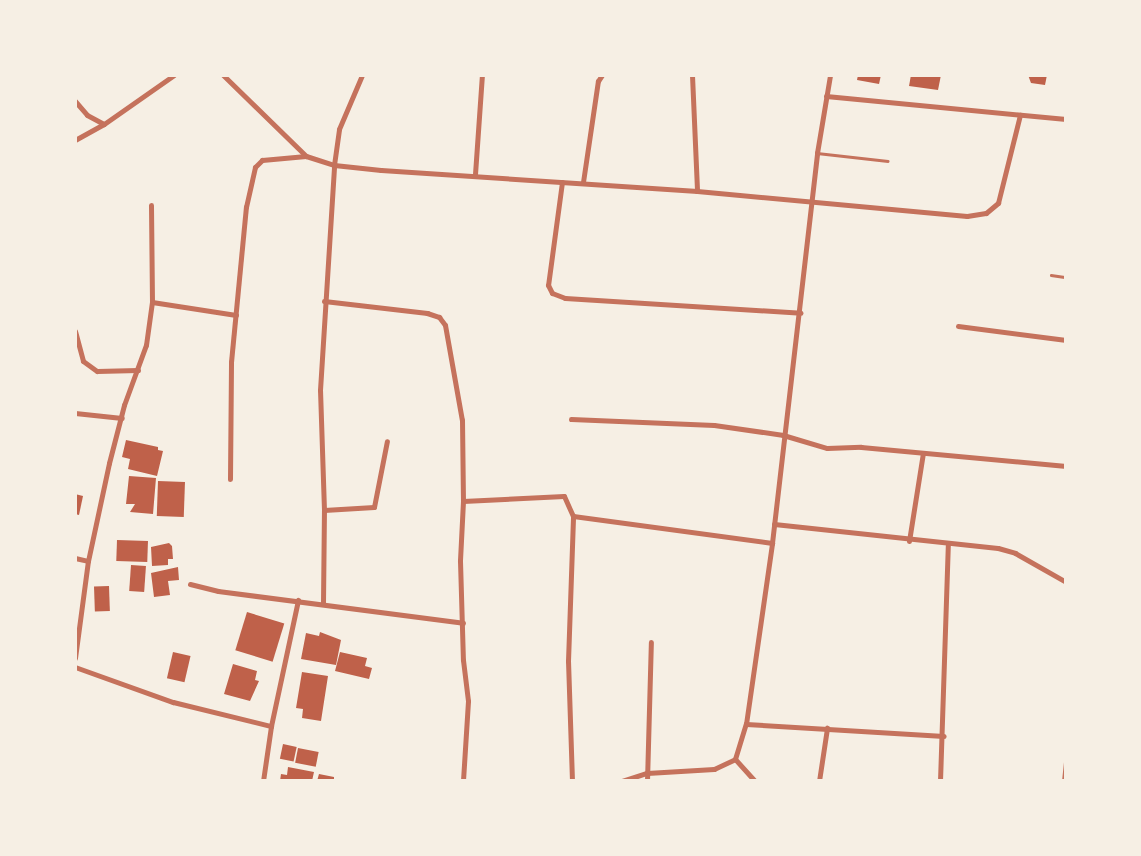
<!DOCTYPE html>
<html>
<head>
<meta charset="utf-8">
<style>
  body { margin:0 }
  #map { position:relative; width:1141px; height:856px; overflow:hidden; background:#f6efe4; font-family:"Times New Roman",serif }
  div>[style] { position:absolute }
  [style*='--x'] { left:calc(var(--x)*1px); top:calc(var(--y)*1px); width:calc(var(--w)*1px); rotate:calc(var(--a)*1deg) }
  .building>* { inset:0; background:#bf614a; transform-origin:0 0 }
  .service>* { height:2.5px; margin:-1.25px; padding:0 1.25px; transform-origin:1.25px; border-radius:1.25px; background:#c5725c }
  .minor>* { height:5px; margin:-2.5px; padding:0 2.5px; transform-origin:2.5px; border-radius:2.5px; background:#c5725c }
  span { translate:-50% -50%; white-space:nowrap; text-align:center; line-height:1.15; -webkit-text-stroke:5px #f6efe4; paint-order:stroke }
  .frame { position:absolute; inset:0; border:77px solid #f6efe4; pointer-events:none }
</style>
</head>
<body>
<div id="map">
  <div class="building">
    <i style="clip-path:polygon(858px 75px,881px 75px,879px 84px,857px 80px)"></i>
    <i style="clip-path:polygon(911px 75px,941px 75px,938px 90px,909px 86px)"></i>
    <i style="clip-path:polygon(1028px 75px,1047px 75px,1045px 85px,1031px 83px)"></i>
    <i style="clip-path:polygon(126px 440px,158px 447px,158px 450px,163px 451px,157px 476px,128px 469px,130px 459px,122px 457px)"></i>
    <i style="clip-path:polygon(129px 476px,156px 478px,153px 514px,130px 512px,135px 504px,126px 504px)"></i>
    <i style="left:158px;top:481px;width:27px;height:35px;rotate:2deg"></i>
    <i style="clip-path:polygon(75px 494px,83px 496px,79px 515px,75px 514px)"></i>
    <i style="left:117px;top:540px;width:31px;height:21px;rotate:2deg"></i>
    <i style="clip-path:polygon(169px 543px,172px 546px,173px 559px,168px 559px,168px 565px,152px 566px,151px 547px)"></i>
    <i style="left:131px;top:565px;width:15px;height:26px;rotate:4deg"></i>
    <i style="clip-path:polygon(178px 567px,179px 580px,168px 581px,170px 595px,154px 597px,151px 573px)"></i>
    <i style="left:109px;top:586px;width:25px;height:15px;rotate:88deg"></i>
    <i style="left:247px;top:612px;width:39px;height:40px;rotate:17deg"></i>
    <i style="clip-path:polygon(320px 632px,341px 640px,336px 665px,301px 659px,306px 633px,319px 636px)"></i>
    <i style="left:173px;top:652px;width:18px;height:27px;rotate:13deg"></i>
    <i style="clip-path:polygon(340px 652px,367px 658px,365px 666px,372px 668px,369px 679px,335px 671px)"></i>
    <i style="clip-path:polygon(233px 664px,257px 671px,255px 680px,259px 681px,250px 701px,224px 694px)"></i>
    <i style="clip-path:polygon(302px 672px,328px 676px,321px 721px,302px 718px,303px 709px,296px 708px)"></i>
    <i style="left:283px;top:744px;width:14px;height:15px;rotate:12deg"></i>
    <i style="left:298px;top:748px;width:21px;height:15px;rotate:11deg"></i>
    <i style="clip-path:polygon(288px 767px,314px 772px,312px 781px,280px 781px,281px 774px,287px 775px)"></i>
    <i style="clip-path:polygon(319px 774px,334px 777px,334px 781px,317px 781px)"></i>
  </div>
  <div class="service">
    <i style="--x:817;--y:153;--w:71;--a:6.4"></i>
    <i style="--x:1051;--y:275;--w:15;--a:8"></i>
  </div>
  <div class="minor">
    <i style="--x:223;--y:75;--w:116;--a:44.3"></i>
    <i style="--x:692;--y:75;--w:116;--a:87.5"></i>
    <i style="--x:826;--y:96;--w:241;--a:5.5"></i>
    <i style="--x:75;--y:101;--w:18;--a:49"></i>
    <i style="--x:87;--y:115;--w:19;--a:28"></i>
    <i style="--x:75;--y:140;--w:33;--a:-29"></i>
    <i style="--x:104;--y:124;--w:85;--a:-35"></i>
    <i style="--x:475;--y:174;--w:99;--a:-86"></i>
    <i style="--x:562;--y:182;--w:104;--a:97.7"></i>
    <i style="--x:548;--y:285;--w:9;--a:63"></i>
    <i style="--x:552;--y:293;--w:14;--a:21"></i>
    <i style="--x:565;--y:298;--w:236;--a:3.6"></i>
    <i style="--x:583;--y:182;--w:102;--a:-81.6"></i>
    <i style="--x:598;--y:81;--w:7;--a:-56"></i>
    <i style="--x:324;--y:301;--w:104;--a:6.6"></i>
    <i style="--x:427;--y:313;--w:13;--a:18"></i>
    <i style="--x:439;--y:317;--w:10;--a:53"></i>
    <i style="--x:445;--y:325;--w:97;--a:79.9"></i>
    <i style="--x:462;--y:420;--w:81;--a:89.3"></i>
    <i style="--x:463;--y:501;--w:60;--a:92.9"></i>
    <i style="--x:460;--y:561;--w:99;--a:88.3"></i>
    <i style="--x:463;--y:660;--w:41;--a:83"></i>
    <i style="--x:468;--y:701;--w:80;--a:93.6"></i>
    <i style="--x:152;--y:302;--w:85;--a:8.8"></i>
    <i style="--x:958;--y:326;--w:109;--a:7.4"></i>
    <i style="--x:75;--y:331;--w:31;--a:75"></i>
    <i style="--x:83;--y:361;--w:17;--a:36"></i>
    <i style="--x:97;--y:371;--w:41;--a:-1.4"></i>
    <i style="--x:75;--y:413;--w:47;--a:6.1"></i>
    <i style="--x:571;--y:419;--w:143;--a:2.4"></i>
    <i style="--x:714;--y:425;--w:70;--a:8.2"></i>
    <i style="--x:783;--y:435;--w:46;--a:16.5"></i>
    <i style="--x:827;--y:448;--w:34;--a:-2"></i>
    <i style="--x:861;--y:447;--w:206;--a:5.3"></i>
    <i style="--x:230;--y:479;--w:117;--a:-89.5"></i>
    <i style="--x:231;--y:362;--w:156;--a:-84.5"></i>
    <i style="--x:246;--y:207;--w:41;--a:-77.3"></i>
    <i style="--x:255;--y:167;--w:10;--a:-45"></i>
    <i style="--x:262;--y:160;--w:44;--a:-5.2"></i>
    <i style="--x:306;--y:156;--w:29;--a:18"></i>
    <i style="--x:334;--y:165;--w:47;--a:6.1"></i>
    <i style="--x:381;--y:170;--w:317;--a:3.8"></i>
    <i style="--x:697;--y:191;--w:271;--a:5.3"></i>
    <i style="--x:967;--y:216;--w:19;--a:-9"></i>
    <i style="--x:986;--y:213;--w:16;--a:-40"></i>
    <i style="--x:998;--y:203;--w:91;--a:-76"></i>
    <i style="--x:463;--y:501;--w:101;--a:-2.8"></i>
    <i style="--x:564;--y:496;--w:22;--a:66"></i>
    <i style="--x:573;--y:516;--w:201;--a:7.7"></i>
    <i style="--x:324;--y:510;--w:50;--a:-3.4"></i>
    <i style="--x:374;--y:507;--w:67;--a:-78.9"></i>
    <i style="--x:774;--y:524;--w:225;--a:6.1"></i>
    <i style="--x:998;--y:548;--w:18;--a:16"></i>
    <i style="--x:1015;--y:553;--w:59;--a:29.6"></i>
    <i style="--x:909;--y:541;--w:89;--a:-81"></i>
    <i style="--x:75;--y:558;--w:13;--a:13"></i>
    <i style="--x:190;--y:584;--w:29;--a:14"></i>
    <i style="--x:218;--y:591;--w:247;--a:7.4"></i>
    <i style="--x:323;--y:603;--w:93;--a:-89.4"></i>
    <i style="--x:324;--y:510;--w:120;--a:-91.9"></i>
    <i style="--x:320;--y:390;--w:225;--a:-86.4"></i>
    <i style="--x:334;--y:165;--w:36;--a:-82"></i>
    <i style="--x:339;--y:129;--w:59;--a:-66.9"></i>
    <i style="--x:75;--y:658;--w:98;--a:-82.4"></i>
    <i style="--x:88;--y:561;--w:100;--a:-77.9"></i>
    <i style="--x:109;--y:463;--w:60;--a:-75.5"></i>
    <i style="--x:124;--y:405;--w:64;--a:-69.9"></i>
    <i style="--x:146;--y:345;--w:43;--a:-82.1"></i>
    <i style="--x:152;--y:302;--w:97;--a:-90.6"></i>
    <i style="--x:75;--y:667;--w:104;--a:19.7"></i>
    <i style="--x:173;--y:702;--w:101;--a:13.8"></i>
    <i style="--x:746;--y:724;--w:198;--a:3.5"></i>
    <i style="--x:735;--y:759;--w:30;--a:48"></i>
    <i style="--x:263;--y:781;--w:56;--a:-81.7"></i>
    <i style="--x:271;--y:726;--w:129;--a:-77.9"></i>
    <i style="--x:572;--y:781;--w:120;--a:-91.9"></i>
    <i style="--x:568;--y:661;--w:145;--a:-88"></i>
    <i style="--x:622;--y:781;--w:26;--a:-18"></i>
    <i style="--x:647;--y:773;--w:67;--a:-3.4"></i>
    <i style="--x:714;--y:769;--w:23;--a:-25"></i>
    <i style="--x:735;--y:759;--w:37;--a:-73"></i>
    <i style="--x:746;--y:724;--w:183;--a:-81.8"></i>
    <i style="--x:772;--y:543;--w:393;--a:-83.4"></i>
    <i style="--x:817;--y:153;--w:79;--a:-80.5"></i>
    <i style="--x:647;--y:781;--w:139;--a:-88.4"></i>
    <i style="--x:819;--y:781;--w:54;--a:-81.4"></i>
    <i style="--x:940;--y:781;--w:236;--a:-88.1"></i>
    <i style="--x:1064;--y:781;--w:19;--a:-84"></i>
  </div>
  <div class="frame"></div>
</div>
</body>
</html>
